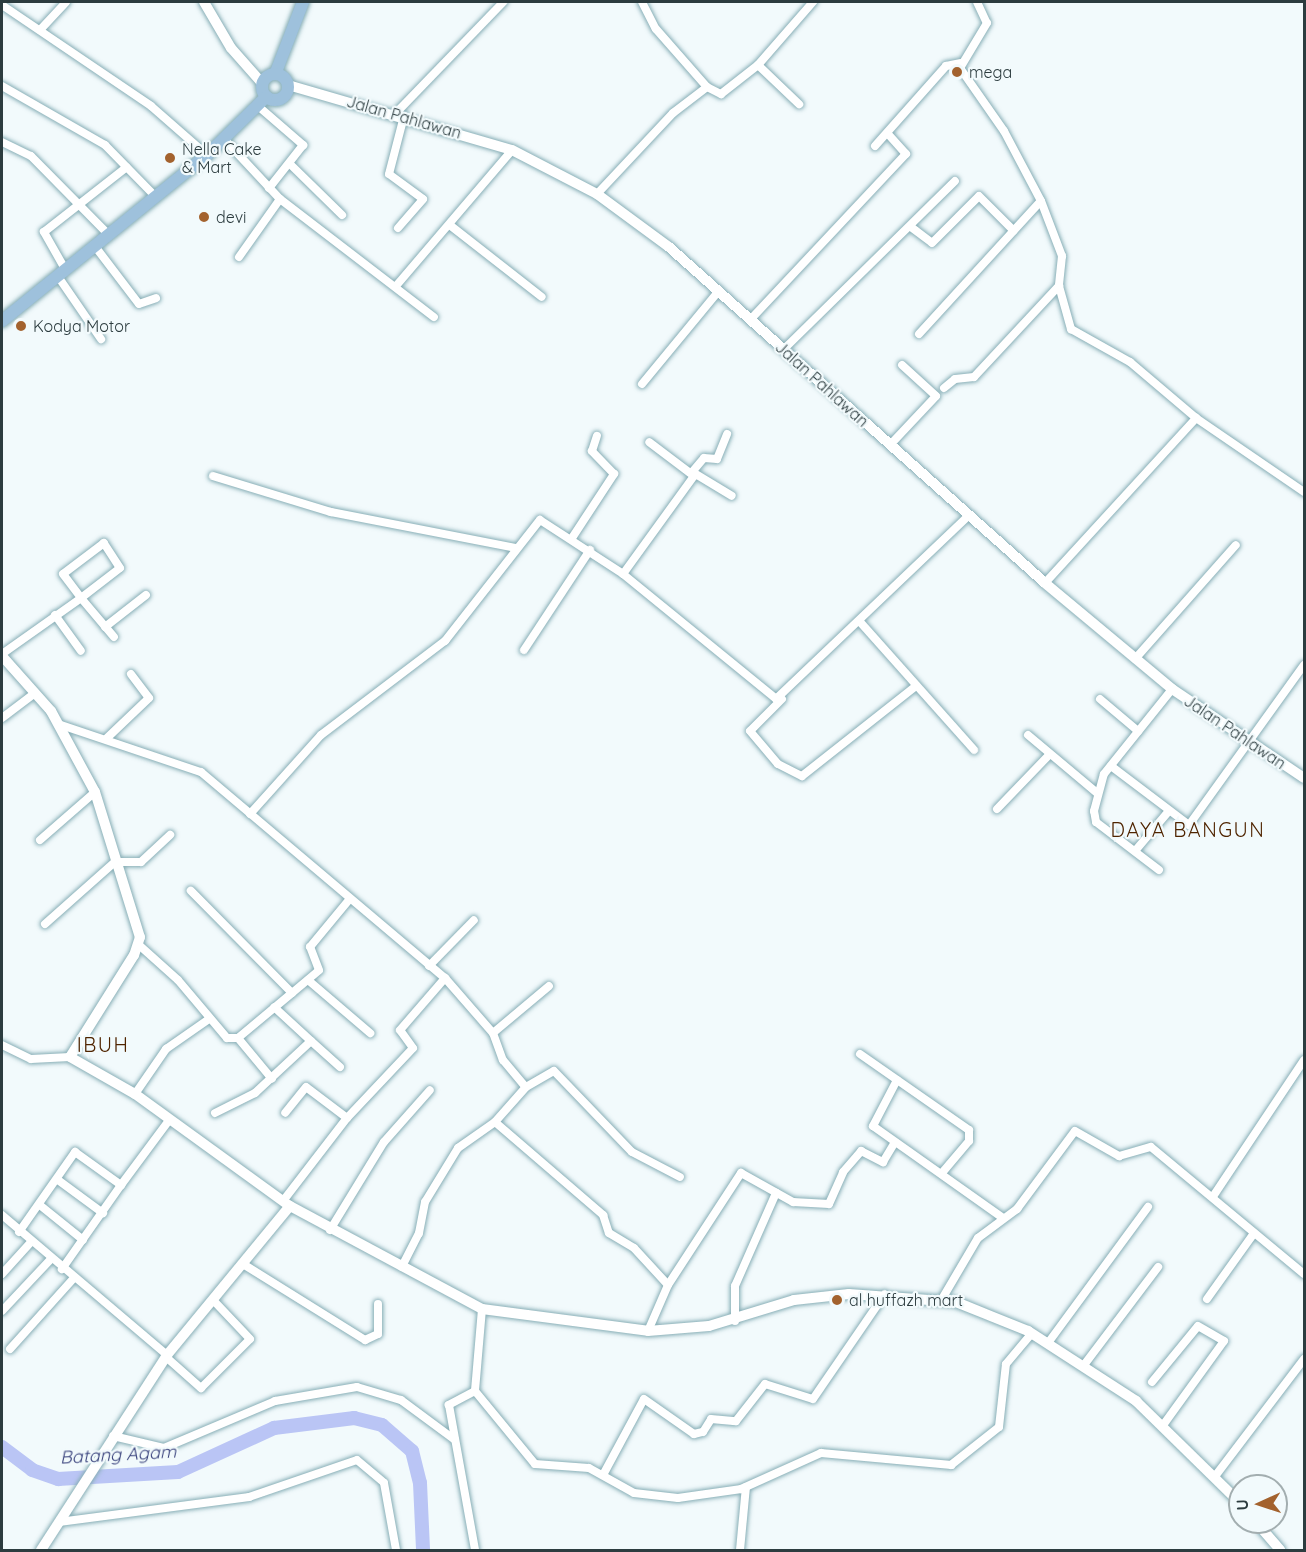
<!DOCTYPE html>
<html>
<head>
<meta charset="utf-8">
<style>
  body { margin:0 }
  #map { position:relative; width:1306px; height:1552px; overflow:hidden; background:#f2fafc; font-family:Quicksand,sans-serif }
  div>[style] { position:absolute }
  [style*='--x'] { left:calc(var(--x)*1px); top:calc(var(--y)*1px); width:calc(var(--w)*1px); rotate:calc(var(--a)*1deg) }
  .river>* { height:14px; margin:-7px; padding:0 7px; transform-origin:7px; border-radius:7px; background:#bac5f5 }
  .roads { filter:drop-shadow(0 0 2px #87aeb6) drop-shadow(0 0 2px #87aeb6) }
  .street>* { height:8px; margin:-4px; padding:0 4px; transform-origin:4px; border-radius:4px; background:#fff }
  .secondary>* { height:10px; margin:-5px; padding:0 5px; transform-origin:5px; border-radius:5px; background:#fff }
  .primary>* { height:12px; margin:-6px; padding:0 6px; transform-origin:6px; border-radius:6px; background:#9ec1dc }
  .primary>.ring { margin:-6px; padding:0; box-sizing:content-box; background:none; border:12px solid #9ec1dc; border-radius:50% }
  .dots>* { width:16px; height:16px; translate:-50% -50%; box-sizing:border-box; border:3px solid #f2fafc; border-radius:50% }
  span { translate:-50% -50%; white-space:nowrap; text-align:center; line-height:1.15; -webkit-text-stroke:4.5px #f2fafc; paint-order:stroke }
  .poi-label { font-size:16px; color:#2c3c3f }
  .left { translate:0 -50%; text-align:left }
  .street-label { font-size:16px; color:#2c3c3f }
  .water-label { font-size:18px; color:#37407b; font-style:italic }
  .quarter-label { font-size:20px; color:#4f2400; letter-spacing:1.5px }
  .frame { position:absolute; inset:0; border:3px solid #2c3c3f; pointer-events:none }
  .north { position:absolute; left:1228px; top:1474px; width:60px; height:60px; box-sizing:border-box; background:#f2fafc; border:2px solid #a3aeb0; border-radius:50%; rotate:267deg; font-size:16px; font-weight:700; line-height:24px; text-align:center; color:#2c3c3f }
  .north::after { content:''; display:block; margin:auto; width:21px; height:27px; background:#a3622e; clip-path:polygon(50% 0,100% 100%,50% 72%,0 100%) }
</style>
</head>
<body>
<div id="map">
  <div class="river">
    <i style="--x:2;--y:1447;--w:38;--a:37"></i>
    <i style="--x:32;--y:1470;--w:28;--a:19"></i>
    <i style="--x:58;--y:1479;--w:120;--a:-3.3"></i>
    <i style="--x:178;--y:1472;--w:106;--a:-24.6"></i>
    <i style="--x:274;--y:1428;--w:81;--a:-7.1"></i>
    <i style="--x:354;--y:1418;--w:29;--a:14"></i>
    <i style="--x:382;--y:1425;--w:40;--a:41"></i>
    <i style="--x:412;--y:1451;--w:33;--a:76"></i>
    <i style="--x:420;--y:1483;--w:67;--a:87.4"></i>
  </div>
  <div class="roads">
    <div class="street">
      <i style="--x:642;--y:2;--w:30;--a:63"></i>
      <i style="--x:656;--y:29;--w:77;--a:48.7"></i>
      <i style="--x:707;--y:87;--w:16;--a:27"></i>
      <i style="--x:721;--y:94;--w:47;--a:-38.1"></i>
      <i style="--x:758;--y:65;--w:84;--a:-48.9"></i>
      <i style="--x:977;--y:2;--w:23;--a:65"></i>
      <i style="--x:987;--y:23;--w:52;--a:121"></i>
      <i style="--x:960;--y:68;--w:77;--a:55.1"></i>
      <i style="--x:1004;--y:131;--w:79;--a:62.1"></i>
      <i style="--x:1041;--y:201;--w:59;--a:69.1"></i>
      <i style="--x:1062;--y:256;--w:30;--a:96"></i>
      <i style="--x:1059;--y:286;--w:45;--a:74.4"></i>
      <i style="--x:1071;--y:329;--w:68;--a:29.2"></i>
      <i style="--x:1130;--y:362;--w:87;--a:40.3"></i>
      <i style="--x:1196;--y:418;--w:131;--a:34.4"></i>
      <i style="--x:2;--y:5;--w:180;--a:34.1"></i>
      <i style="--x:151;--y:106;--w:74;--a:41.2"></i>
      <i style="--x:40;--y:30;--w:38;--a:-47"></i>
      <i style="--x:758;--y:65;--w:57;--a:43.6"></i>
      <i style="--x:2;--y:86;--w:119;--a:29.8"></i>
      <i style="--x:105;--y:145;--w:71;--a:45.6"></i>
      <i style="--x:258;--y:106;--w:60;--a:40.9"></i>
      <i style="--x:303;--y:145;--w:55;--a:128.3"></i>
      <i style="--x:395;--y:114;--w:156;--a:-46"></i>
      <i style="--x:224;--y:139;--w:82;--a:47"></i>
      <i style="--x:280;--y:199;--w:194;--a:37.5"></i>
      <i style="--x:2;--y:142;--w:32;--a:26"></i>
      <i style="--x:31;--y:156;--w:108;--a:45.4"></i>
      <i style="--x:875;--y:146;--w:107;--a:-48.4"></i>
      <i style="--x:946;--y:66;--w:14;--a:-12"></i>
      <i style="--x:290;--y:164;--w:73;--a:44.4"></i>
      <i style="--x:597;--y:194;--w:111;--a:-46.8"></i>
      <i style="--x:673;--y:113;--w:43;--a:-37.4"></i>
      <i style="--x:451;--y:226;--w:115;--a:38"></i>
      <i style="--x:911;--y:227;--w:26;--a:37"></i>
      <i style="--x:932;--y:243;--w:66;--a:-45"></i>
      <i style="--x:979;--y:196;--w:49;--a:45"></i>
      <i style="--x:398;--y:228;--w:38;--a:-49"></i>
      <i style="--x:423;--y:199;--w:42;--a:-143.7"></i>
      <i style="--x:389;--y:174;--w:60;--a:-75.5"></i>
      <i style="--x:94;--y:245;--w:74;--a:52.7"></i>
      <i style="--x:139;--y:304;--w:18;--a:-19"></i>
      <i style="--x:239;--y:257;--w:71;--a:-54.7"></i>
      <i style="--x:65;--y:269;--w:43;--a:-119.6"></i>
      <i style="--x:44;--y:232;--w:105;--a:-38.1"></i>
      <i style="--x:57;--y:275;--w:78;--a:55.5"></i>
      <i style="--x:396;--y:286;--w:179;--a:-49.5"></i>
      <i style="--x:750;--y:320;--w:228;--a:-46.8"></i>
      <i style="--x:906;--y:154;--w:28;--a:-132"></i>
      <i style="--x:919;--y:334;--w:180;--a:-47.5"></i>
      <i style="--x:783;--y:350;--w:241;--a:-44.5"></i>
      <i style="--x:642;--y:384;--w:118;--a:-50.5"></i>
      <i style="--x:944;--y:388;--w:14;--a:-39"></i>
      <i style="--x:955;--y:379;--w:19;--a:-6"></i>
      <i style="--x:974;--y:377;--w:125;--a:-47"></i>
      <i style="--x:890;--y:445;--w:67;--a:-46.8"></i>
      <i style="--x:936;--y:396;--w:46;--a:-137.6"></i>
      <i style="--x:693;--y:471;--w:17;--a:-50"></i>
      <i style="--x:704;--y:458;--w:13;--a:4"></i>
      <i style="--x:717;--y:459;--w:27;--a:-68"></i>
      <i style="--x:694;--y:473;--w:44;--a:31.2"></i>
      <i style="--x:213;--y:476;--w:123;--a:17"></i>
      <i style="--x:331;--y:512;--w:189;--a:11"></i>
      <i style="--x:572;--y:538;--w:77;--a:-56.7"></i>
      <i style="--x:614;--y:474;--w:32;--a:-134"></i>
      <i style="--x:592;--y:451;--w:16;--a:-72"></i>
      <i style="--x:623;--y:574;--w:121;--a:-54.1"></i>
      <i style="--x:694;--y:476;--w:56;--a:-142.9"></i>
      <i style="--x:1045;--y:583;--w:224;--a:-47.5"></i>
      <i style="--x:55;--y:615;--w:44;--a:54.2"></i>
      <i style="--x:861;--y:623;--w:170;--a:48.3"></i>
      <i style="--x:105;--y:627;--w:52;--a:-38"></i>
      <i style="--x:524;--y:650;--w:120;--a:-56.6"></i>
      <i style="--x:2;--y:654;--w:97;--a:-35.3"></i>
      <i style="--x:81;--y:598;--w:49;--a:-37.6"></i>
      <i style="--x:120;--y:568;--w:30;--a:-123"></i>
      <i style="--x:104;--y:543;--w:51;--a:142.9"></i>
      <i style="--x:63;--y:574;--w:30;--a:53"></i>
      <i style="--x:81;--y:598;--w:51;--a:49.8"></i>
      <i style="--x:1135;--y:659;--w:152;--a:-48.5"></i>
      <i style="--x:782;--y:699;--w:45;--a:135"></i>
      <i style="--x:750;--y:731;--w:43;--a:49.7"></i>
      <i style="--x:778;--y:764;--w:27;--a:27"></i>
      <i style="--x:802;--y:776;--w:145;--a:-38.3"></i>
      <i style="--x:1100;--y:699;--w:50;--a:40.1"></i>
      <i style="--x:2;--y:718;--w:41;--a:-37.1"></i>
      <i style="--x:61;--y:725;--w:148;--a:18.6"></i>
      <i style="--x:201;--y:772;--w:319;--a:40.2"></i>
      <i style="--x:445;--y:978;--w:73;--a:48.9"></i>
      <i style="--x:493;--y:1033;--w:29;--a:70"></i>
      <i style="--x:503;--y:1060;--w:35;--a:50"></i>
      <i style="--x:526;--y:1087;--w:47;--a:131.5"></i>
      <i style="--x:495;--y:1122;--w:45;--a:144.9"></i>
      <i style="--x:458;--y:1148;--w:63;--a:121.4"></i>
      <i style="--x:425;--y:1202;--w:32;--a:101"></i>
      <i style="--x:419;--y:1233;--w:38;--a:117"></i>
      <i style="--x:1028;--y:735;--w:90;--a:40"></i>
      <i style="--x:107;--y:738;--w:58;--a:-43.6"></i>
      <i style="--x:149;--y:698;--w:30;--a:-127"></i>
      <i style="--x:1111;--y:766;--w:98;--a:37.1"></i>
      <i style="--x:1189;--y:825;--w:197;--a:-54.3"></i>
      <i style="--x:997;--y:809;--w:76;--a:-46.1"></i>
      <i style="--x:250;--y:814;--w:106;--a:-48.1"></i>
      <i style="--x:321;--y:735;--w:156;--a:-37.2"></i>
      <i style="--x:445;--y:641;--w:154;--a:-51.9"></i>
      <i style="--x:540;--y:520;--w:99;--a:33"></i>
      <i style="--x:623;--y:574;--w:198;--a:39.2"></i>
      <i style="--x:776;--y:699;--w:267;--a:-43.6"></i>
      <i style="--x:40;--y:840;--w:73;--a:-41.1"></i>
      <i style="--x:1135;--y:851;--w:51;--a:-49.8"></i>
      <i style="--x:118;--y:862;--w:23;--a:0"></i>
      <i style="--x:141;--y:862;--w:40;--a:-43"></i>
      <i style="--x:1159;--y:870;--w:79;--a:-142.7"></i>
      <i style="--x:1096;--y:822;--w:11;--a:-100"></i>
      <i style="--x:1094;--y:811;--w:38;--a:-75"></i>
      <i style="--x:1104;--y:774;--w:109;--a:-51.3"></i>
      <i style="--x:45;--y:924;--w:96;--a:-41.6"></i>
      <i style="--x:139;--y:945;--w:52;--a:41.9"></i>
      <i style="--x:178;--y:980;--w:76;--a:49.8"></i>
      <i style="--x:227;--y:1038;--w:11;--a:0"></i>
      <i style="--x:238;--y:1038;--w:70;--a:-39.8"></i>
      <i style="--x:292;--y:993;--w:144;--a:-134.7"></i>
      <i style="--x:429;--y:966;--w:64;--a:-45.6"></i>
      <i style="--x:308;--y:980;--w:82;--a:40.5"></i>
      <i style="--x:292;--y:993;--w:35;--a:-40"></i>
      <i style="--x:319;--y:970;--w:25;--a:-111"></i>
      <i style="--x:310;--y:947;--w:60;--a:-50.4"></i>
      <i style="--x:493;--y:1033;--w:73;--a:-40"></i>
      <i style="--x:238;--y:1038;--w:53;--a:50.3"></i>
      <i style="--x:311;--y:1041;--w:39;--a:42"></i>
      <i style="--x:2;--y:1045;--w:32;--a:26"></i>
      <i style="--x:31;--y:1059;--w:39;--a:-3"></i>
      <i style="--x:860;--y:1054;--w:133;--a:34.9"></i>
      <i style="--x:969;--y:1130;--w:11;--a:90"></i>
      <i style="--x:969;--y:1141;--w:43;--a:130.3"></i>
      <i style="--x:897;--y:1080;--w:52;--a:117.6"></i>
      <i style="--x:873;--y:1126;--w:159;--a:35.3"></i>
      <i style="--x:526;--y:1087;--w:32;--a:-30"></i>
      <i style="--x:554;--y:1071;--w:112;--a:46.1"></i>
      <i style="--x:632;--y:1152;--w:54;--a:27.5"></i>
      <i style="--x:135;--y:1094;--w:55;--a:-55.4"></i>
      <i style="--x:166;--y:1049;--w:52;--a:-34.9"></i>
      <i style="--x:215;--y:1113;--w:45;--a:-26.6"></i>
      <i style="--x:255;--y:1093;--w:76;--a:-42.9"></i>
      <i style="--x:311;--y:1041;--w:50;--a:-137.4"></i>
      <i style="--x:347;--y:1118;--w:96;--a:-46.7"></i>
      <i style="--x:413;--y:1048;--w:22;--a:-126"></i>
      <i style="--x:400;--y:1030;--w:69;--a:-49.1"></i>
      <i style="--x:495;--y:1122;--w:143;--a:40.7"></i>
      <i style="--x:603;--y:1215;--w:19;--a:72"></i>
      <i style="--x:609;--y:1233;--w:29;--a:31"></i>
      <i style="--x:634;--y:1248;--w:50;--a:47.4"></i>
      <i style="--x:58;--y:1180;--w:56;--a:36.3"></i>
      <i style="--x:121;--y:1185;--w:82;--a:-53.4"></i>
      <i style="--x:1214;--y:1195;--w:162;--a:-56.3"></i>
      <i style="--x:283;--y:1201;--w:105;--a:-52.4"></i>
      <i style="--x:347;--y:1118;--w:51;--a:-142.9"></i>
      <i style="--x:306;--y:1087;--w:33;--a:129"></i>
      <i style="--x:41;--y:1206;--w:54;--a:39"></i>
      <i style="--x:2;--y:1215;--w:216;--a:40.3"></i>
      <i style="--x:330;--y:1230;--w:103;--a:-58.5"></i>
      <i style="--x:384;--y:1142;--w:69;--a:-48.5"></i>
      <i style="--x:19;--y:1232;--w:98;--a:-55"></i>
      <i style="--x:75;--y:1152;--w:57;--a:35.7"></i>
      <i style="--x:121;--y:1185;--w:103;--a:125.1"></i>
      <i style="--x:243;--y:1264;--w:144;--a:31.9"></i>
      <i style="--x:365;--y:1340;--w:14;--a:-25"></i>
      <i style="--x:378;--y:1334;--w:30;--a:-90"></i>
      <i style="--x:2;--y:1274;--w:43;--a:-47.8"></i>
      <i style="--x:942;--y:1299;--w:71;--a:-59.5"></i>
      <i style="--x:978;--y:1238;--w:49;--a:-36.6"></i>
      <i style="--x:1017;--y:1209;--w:97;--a:-53.4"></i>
      <i style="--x:1075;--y:1131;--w:51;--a:29.6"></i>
      <i style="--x:1119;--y:1156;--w:33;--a:-16"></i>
      <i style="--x:1151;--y:1147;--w:199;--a:39.7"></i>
      <i style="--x:1207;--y:1299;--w:81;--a:-54.5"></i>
      <i style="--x:482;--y:1309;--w:82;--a:94.9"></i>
      <i style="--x:475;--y:1391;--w:94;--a:50.6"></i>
      <i style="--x:535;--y:1464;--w:54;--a:4.2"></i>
      <i style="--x:589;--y:1468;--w:51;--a:29.1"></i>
      <i style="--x:634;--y:1493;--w:44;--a:6.5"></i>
      <i style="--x:678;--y:1498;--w:64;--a:-8.1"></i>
      <i style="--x:741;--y:1489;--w:88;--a:-24.2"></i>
      <i style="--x:821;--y:1453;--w:131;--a:5.3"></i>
      <i style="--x:951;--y:1465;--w:61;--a:-38.4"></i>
      <i style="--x:999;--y:1427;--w:63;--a:-83.7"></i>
      <i style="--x:1006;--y:1364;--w:40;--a:-50"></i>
      <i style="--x:2;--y:1311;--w:71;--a:-46.7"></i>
      <i style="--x:735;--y:1321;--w:35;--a:-90"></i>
      <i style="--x:735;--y:1286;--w:102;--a:-66.2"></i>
      <i style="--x:648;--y:1331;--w:50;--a:-66.5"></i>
      <i style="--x:668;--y:1285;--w:134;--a:-56.9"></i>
      <i style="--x:741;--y:1173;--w:60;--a:29.1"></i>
      <i style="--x:793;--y:1202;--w:36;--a:3"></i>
      <i style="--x:829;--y:1204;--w:35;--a:-66"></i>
      <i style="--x:843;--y:1172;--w:28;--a:-49"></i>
      <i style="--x:861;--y:1151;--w:25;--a:27"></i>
      <i style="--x:883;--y:1162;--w:23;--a:-59"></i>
      <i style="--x:1048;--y:1343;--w:169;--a:-53.7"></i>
      <i style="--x:10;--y:1349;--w:96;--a:-48"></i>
      <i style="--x:166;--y:1357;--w:47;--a:41.5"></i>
      <i style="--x:201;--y:1388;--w:69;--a:-45"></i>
      <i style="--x:250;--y:1339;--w:52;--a:-133.5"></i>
      <i style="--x:1084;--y:1365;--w:123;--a:-52.9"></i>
      <i style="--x:1152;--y:1382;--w:72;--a:-50.6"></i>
      <i style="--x:1198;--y:1326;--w:30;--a:30"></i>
      <i style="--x:1224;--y:1341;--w:102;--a:125.9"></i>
      <i style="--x:475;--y:1391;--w:30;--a:152"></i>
      <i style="--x:449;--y:1405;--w:147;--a:79.8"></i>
      <i style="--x:113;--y:1436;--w:52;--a:13.2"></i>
      <i style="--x:164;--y:1448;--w:121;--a:-22.9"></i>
      <i style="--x:275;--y:1401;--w:83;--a:-9.7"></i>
      <i style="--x:357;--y:1387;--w:46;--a:16.5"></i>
      <i style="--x:401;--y:1400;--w:67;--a:36.5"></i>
      <i style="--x:603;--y:1475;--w:86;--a:-61.7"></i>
      <i style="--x:644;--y:1399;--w:61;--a:35"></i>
      <i style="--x:694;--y:1434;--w:9;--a:-13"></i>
      <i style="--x:703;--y:1432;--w:15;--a:-58"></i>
      <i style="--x:711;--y:1419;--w:25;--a:5"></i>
      <i style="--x:736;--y:1421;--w:47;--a:-51.9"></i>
      <i style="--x:765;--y:1384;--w:50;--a:17.4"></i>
      <i style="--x:813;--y:1399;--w:127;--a:-55.6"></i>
      <i style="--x:1216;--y:1475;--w:146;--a:-52.8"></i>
      <i style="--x:59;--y:1522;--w:192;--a:-7.5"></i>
      <i style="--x:249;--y:1497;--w:114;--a:-18.9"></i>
      <i style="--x:357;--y:1460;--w:35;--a:40"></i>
      <i style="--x:384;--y:1483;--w:68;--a:79.8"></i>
      <i style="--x:740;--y:1550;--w:63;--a:-84.6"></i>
    </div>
    <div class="secondary">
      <i style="--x:204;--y:2;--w:53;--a:59.6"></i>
      <i style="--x:231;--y:48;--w:47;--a:48.5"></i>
      <i style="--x:288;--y:85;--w:233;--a:16.2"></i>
      <i style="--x:512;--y:150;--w:96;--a:27.4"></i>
      <i style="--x:597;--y:194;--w:89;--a:36.4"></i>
      <i style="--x:669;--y:247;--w:504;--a:41.78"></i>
      <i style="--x:1045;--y:583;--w:165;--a:39.8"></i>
      <i style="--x:1172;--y:689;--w:159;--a:34"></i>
      <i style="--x:2;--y:656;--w:74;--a:48.3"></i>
      <i style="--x:51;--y:711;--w:92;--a:61.5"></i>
      <i style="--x:95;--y:792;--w:152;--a:72.8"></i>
      <i style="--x:140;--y:937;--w:19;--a:108"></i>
      <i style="--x:134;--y:955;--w:120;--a:122.1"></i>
      <i style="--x:70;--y:1057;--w:75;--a:29.6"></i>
      <i style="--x:135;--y:1094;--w:191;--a:35.9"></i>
      <i style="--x:290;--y:1206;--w:218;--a:28.2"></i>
      <i style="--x:482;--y:1309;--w:167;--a:7.5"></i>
      <i style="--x:648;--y:1331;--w:61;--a:-4.7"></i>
      <i style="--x:709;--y:1326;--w:89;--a:-17"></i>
      <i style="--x:794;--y:1300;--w:55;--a:-6.2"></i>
      <i style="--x:849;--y:1294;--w:107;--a:4.3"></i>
      <i style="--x:956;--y:1302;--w:78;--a:21.9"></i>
      <i style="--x:1028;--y:1331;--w:129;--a:32.9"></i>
      <i style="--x:1136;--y:1401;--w:146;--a:44.4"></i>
      <i style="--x:1256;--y:1522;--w:37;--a:49"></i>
      <i style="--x:41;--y:1550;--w:232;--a:-57.1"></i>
      <i style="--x:167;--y:1355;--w:193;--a:-50.5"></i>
    </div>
    <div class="primary">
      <i style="--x:276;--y:72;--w:75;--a:-68.9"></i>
      <i class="ring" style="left:262px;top:74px;width:14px;height:14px"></i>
      <i style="--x:2;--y:321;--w:264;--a:-39"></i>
      <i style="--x:207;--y:155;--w:83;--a:-44.5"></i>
    </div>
  </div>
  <div class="dots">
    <i style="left:957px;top:72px;background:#a3622e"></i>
    <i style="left:170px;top:158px;background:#a3622e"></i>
    <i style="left:204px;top:217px;background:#a3622e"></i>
    <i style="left:21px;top:326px;background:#a3622e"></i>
    <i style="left:837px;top:1300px;background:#a3622e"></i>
  </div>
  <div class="poi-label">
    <span class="left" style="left:969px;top:72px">mega</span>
    <span class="left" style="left:182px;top:158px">Nella Cake<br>&amp; Mart</span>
    <span class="left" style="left:216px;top:217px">devi</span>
    <span class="left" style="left:33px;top:326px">Kodya Motor</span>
    <span class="left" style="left:849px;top:1300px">al huffazh mart</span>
  </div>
  <div class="street-label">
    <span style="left:404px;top:117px;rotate:16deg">Jalan Pahlawan</span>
    <span style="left:822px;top:384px;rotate:42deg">Jalan Pahlawan</span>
    <span style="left:1235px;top:732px;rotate:34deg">Jalan Pahlawan</span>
  </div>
  <div class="water-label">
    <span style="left:118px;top:1455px;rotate:-3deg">Batang Agam</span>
  </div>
  <div class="quarter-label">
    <span style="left:1188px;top:829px">DAYA BANGUN</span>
    <span style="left:103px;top:1044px">IBUH</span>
  </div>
  <div class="frame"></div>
  <div class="north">U</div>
</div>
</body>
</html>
